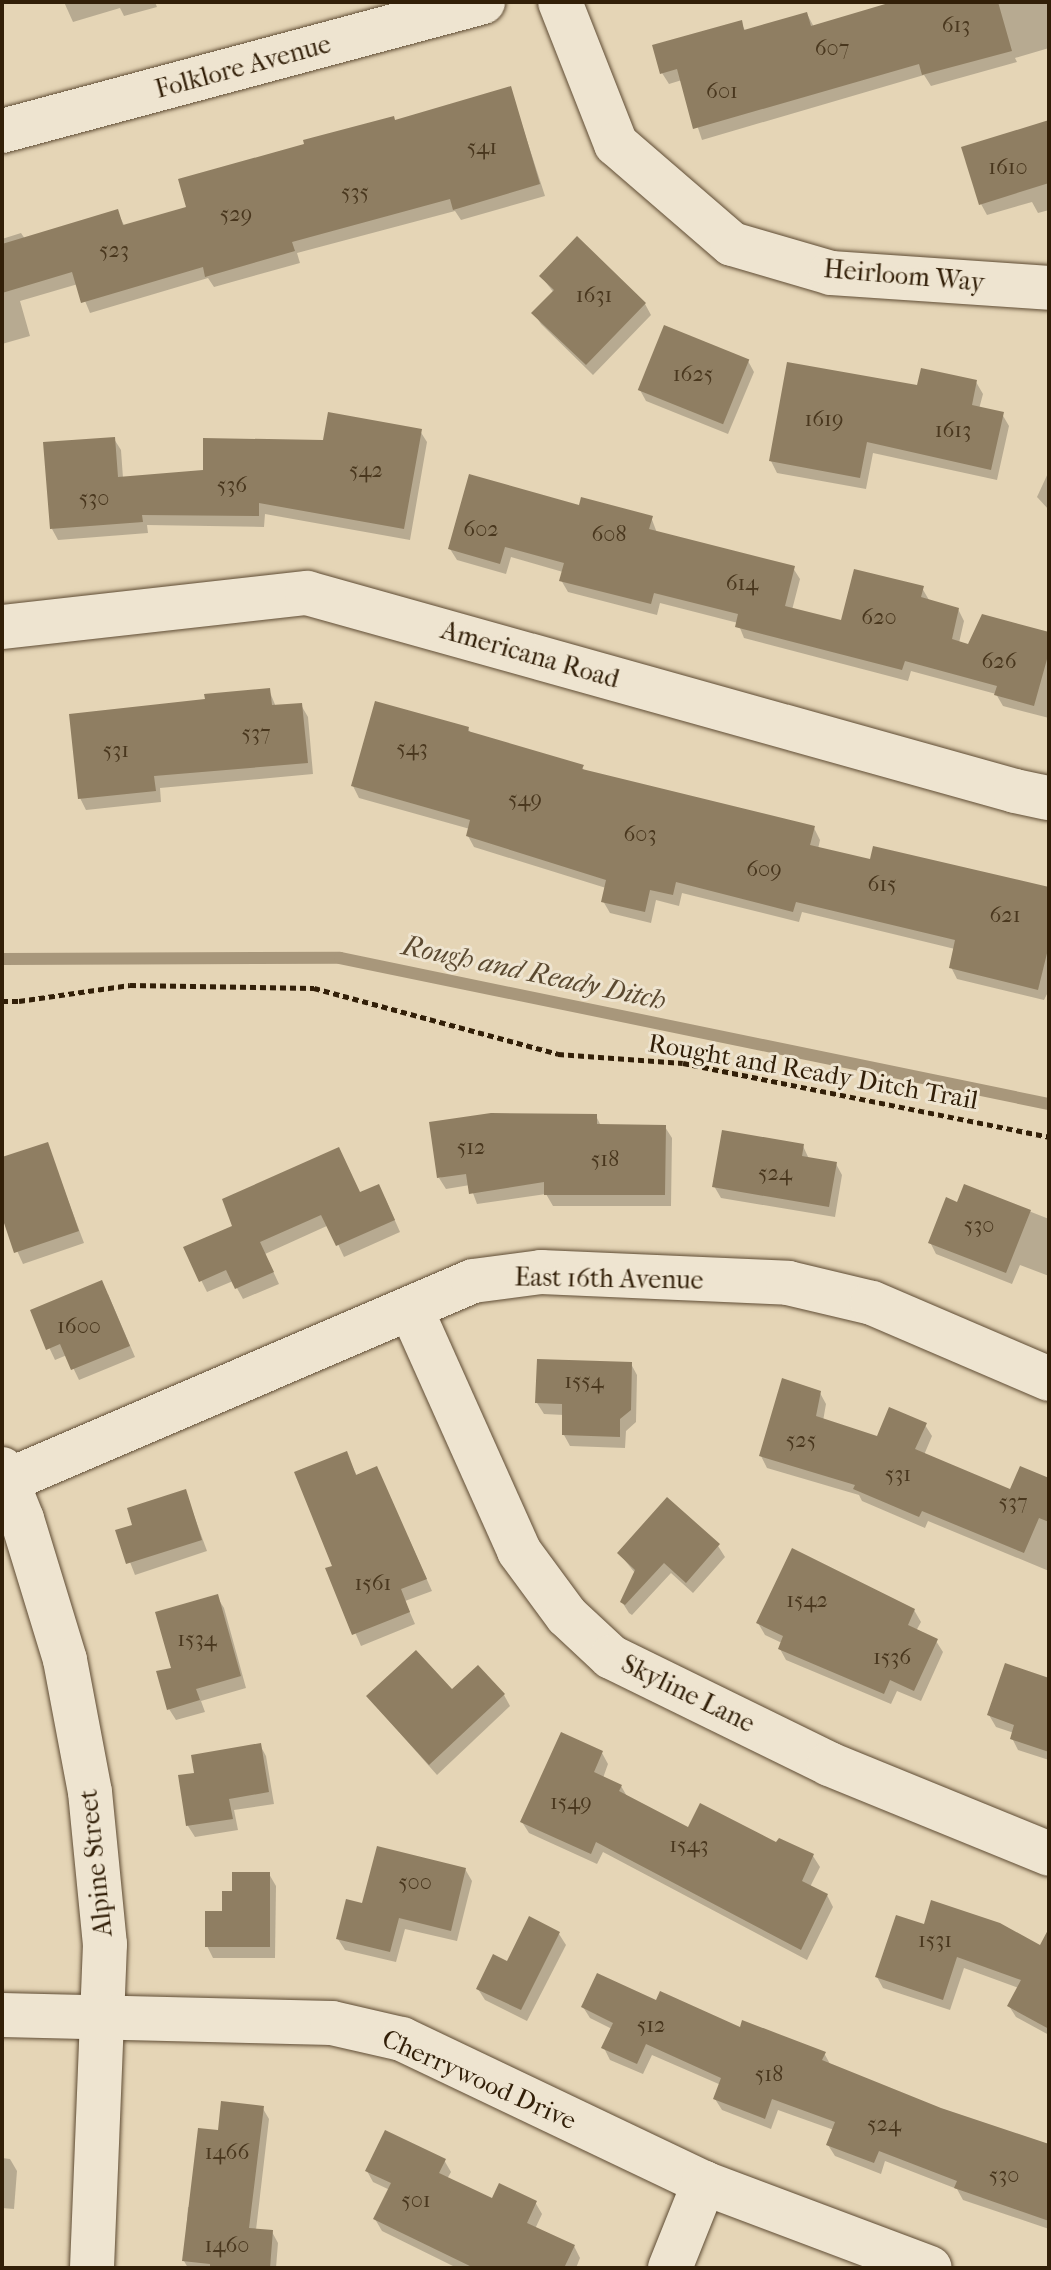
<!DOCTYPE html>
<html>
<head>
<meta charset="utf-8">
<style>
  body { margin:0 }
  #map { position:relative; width:1051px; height:2270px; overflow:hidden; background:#e5d5b6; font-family:"IM FELL French Canon",serif }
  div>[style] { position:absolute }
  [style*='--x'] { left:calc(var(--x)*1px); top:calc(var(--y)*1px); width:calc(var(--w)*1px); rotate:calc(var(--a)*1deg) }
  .shadow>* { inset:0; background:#0003 }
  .stream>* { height:12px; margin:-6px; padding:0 6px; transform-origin:6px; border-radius:6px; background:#a8977b }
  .building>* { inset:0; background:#8f7e62; transform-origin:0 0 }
  .path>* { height:5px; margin-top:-2.5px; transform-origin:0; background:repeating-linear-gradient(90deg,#321f08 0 6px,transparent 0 10px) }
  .roads { filter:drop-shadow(0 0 2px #5f4c34) drop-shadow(0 0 2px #5f4c34) }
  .minor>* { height:44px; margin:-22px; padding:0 22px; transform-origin:22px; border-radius:22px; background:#eee4d0 }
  span { translate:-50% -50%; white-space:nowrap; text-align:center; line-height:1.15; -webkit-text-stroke:6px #eee4d0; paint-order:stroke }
  .number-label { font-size:22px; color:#49371e }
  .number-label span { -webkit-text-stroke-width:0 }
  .street-label { font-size:26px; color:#321f08 }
  .water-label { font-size:28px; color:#5b4930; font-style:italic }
  .frame { position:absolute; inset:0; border:4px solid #321f08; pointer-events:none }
</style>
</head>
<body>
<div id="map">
  <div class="shadow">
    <i style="clip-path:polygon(64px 2px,155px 2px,157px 7px,124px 16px,120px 8px,73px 22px)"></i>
    <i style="clip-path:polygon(899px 2px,1049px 2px,1049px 48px,1015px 58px,1017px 62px,931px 86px,924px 75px,702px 140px,682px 80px,669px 84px,662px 73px,741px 23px,746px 32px,807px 14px,814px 27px)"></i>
    <i style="clip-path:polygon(510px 88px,545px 196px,461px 220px,455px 211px,297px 253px,300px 263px,214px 287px,208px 278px,90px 313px,78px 284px,20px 301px,30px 336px,2px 344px,2px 239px,21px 233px,25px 239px,117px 211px,125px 227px,188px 208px,395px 122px)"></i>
    <i style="clip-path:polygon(1049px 122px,1049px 210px,1038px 213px,1032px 202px,987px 215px,981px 204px)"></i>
    <i style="clip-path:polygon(541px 276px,645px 304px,651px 315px,593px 375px,541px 324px,534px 313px,554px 293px)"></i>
    <i style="clip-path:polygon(748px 361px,754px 372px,728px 434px,646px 401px,640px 390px)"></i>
    <i style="clip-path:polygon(976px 382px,983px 394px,979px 409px,1002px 414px,1009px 426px,997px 480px,873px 453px,866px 489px,777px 473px,771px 461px,919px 388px)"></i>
    <i style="clip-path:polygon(420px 431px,427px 442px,410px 540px,265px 514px,264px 527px,147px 525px,148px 533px,58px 540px,52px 529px,114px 439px,121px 450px,123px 478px,205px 472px,324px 442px)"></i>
    <i style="clip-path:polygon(1049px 471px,1049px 510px,1037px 497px)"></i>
    <i style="clip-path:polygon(581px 507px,651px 517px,657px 533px,793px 568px,800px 579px,792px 610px,843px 623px,922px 588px,929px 600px,958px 609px,964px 621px,959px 643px,969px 647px,1049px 634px,1049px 718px,1003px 706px,996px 694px,911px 671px,908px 681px,744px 638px,738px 623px,660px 603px,657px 615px,568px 592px,561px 580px,563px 572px,511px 557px,506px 574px,457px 560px,450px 549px)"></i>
    <i style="clip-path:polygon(269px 690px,276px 707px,301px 705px,308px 717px,313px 774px,160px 788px,161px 802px,86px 810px,80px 798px,207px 701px)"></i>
    <i style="clip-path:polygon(468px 728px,471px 734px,582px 767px,585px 772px,814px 828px,820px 840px,818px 849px,872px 861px,1049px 889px,1049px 990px,1044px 1000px,957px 979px,951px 967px,955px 949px,802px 912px,799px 922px,682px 893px,679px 906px,656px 900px,651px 923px,610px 913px,603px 901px,606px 888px,474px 847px,468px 836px,470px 829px,359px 798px,353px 786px)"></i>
    <i style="clip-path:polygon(596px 1116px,601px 1126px,665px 1127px,672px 1138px,671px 1206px,553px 1206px,546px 1194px,477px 1204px,470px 1185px,446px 1189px,439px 1178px)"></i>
    <i style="clip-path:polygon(47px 1144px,84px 1243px,23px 1264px,2px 1217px,2px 1159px)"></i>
    <i style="clip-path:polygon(803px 1146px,809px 1159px,836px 1164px,842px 1175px,835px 1217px,721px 1198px,714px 1186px)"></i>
    <i style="clip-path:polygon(965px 1186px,1049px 1219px,1049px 1276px,1020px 1265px,1012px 1284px,936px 1254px,930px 1242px,958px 1205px)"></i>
    <i style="clip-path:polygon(385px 1198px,400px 1232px,344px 1257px,329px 1225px,265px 1254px,279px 1284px,243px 1299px,233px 1281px,207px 1292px,185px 1248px)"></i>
    <i style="clip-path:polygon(108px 1294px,135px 1357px,79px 1380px,67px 1355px,55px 1360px,32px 1311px)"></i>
    <i style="clip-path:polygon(631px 1364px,637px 1375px,636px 1422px,626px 1431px,625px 1448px,570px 1446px,564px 1435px,564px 1415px,544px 1414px,537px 1403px)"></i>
    <i style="clip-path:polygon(820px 1393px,826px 1404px,823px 1421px,878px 1438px,925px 1425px,932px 1436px,924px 1455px,1011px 1492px,1049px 1480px,1049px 1571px,928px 1521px,925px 1528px,862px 1501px,859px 1495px,767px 1468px,761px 1456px)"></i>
    <i style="clip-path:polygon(346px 1453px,357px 1476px,408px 1537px,432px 1591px,405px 1601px,415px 1624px,361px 1646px,328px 1570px,335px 1567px)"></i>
    <i style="clip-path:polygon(185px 1491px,207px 1551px,135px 1575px,118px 1531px,135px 1526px)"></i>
    <i style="clip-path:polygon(718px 1546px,725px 1557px,693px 1593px,671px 1573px,632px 1615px,629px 1613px,622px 1602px,635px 1573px,619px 1553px)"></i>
    <i style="clip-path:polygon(217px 1597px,224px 1608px,246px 1688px,201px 1701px,205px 1712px,176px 1720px,169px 1709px,173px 1669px)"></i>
    <i style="clip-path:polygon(914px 1610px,921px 1622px,916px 1631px,936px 1641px,943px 1652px,921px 1701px,897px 1691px,891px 1704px,786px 1660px,780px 1649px,782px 1643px,765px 1635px,758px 1623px)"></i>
    <i style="clip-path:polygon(1049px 1680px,1049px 1760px,1018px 1750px,1012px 1738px,1014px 1733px,996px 1727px,989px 1715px)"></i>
    <i style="clip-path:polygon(504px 1695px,510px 1706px,437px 1775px,368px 1697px)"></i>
    <i style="clip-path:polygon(260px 1745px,266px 1756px,274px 1804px,234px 1810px,238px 1830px,195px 1837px,188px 1826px,180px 1777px,196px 1774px)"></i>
    <i style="clip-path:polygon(602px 1753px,608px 1764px,603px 1778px,621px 1786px,628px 1798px,689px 1830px,777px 1845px,813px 1856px,820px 1867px,810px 1887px,827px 1895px,833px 1907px,807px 1960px,603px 1852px,597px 1864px,529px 1833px,522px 1822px)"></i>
    <i style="clip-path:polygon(465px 1869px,472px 1881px,457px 1941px,405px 1929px,396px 1962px,345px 1950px,338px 1939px,364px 1906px)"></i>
    <i style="clip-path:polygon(269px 1874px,276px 1886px,275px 1958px,213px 1958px,207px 1946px,234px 1893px)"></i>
    <i style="clip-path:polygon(925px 1927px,1049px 1952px,1049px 2035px,1016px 2017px,1009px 2006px,1019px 1988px,964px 1968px,950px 2010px,883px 1988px,877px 1977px)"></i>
    <i style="clip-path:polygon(559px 1934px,566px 1945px,527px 2021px,485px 2000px,478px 1989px,508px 1963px)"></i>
    <i style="clip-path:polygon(657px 2002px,824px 2053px,830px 2064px,940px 2110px,1049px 2147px,1049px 2229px,963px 2200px,957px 2189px,885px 2161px,881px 2174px,835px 2156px,828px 2145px,834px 2130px,778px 2110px,771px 2129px,722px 2110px,715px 2099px,721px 2085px,652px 2055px,643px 2074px,610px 2060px,604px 2048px,612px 2029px,590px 2018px,583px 2007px)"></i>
    <i style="clip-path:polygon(262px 2107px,269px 2119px,256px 2230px,272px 2232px,278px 2243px,276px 2268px,188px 2268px,184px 2261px,188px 2207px,191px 2207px,220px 2133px)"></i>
    <i style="clip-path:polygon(2px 2158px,10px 2159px,17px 2171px,14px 2209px,2px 2208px)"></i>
    <i style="clip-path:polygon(444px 2160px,451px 2172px,447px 2179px,493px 2200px,535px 2202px,542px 2214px,535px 2229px,574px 2246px,580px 2258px,576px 2268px,457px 2268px,382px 2231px,375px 2219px,390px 2190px,373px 2182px,367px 2171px)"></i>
  </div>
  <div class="stream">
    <i style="--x:2;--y:959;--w:338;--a:-0.2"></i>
    <i style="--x:340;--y:958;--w:724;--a:11.64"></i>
  </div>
  <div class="building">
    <i style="clip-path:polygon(892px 2px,998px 2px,1012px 51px,922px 75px,919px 64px,693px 129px,677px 69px,660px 74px,652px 45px,742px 20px,744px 30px,807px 12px,811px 26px)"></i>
    <i style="clip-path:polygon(511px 86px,540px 184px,453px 210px,450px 199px,292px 242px,295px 251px,205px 277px,203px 267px,81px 303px,72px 272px,2px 293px,2px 244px,118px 209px,123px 225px,186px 207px,178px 179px,304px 144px,303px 140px,394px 116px,395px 120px)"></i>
    <i style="clip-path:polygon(1049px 120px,1049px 183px,979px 205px,961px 147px)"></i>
    <i style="clip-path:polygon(577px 236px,646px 303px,586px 365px,531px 313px,554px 290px,539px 276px)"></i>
    <i style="left:664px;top:325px;width:92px;height:70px;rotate:22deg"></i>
    <i style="clip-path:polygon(787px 362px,917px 385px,921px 368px,977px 380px,972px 405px,1004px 412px,991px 470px,867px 442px,860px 478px,769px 461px)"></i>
    <i style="clip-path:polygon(328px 412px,422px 429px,404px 529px,259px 503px,259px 516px,142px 515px,143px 522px,50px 529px,43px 442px,115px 437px,118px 477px,203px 470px,203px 438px,323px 440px)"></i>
    <i style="clip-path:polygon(469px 474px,579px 505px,581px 497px,653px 516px,649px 529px,795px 566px,785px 606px,841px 620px,854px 569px,924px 586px,921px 597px,959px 608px,952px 639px,968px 644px,982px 614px,1049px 632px,1049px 652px,1034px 706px,994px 695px,997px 686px,905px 661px,902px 670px,735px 627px,738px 614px,654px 593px,651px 604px,559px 581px,564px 563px,505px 547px,500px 564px,448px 549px)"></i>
    <i style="clip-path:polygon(270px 688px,272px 705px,302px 703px,308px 763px,154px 776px,156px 791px,78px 799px,69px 714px,205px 699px,204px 694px)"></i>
    <i style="clip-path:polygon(375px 701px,469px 727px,468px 731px,584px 765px,582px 769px,815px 826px,810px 845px,870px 859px,873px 846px,1049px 887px,1049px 945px,1038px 990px,949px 968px,955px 940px,796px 902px,793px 912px,676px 882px,673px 895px,650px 890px,645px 912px,601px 902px,606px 880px,466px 836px,470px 820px,351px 786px)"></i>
    <i style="clip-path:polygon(491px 1113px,597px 1114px,597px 1124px,666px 1125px,665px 1195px,544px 1195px,544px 1182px,469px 1194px,466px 1174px,437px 1178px,429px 1122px)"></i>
    <i style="clip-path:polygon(722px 1130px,804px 1144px,802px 1156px,837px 1162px,829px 1207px,712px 1187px)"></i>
    <i style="clip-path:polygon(48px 1142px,79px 1231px,14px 1253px,2px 1217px,2px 1157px)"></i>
    <i style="clip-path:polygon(339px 1147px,360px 1192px,379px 1184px,395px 1220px,336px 1246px,321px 1215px,260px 1242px,274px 1272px,235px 1289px,226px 1270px,199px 1282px,183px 1247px,232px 1226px,222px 1199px)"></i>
    <i style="clip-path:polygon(964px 1184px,1031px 1210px,1006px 1273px,928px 1243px,946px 1197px,957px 1202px)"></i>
    <i style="clip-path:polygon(102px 1280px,130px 1346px,71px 1370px,60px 1344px,46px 1350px,30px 1310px)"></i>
    <i style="clip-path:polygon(537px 1359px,632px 1362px,631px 1410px,620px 1419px,620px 1437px,562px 1435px,562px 1404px,535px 1403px)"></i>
    <i style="clip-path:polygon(782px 1378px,821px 1391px,816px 1416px,877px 1436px,889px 1407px,927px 1423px,915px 1449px,1010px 1489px,1020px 1466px,1049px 1478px,1049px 1522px,1039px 1518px,1024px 1553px,922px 1511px,919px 1517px,853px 1489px,855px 1485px,759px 1456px)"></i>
    <i style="clip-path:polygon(347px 1451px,356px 1475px,377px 1466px,427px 1579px,401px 1589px,410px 1612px,352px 1635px,325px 1568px,332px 1566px,294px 1472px)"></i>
    <i style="clip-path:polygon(186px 1489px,202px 1540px,126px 1564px,115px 1530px,132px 1525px,127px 1508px)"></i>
    <i style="clip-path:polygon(667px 1497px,720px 1544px,686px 1583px,664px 1563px,625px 1605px,620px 1602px,635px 1570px,617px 1553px)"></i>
    <i style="clip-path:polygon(792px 1548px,915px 1609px,908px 1625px,938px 1639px,914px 1691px,890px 1680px,884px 1694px,778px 1649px,783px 1636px,756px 1623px)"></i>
    <i style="clip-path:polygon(218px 1594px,241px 1676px,196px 1689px,200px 1700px,167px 1710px,156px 1671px,171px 1668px,155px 1612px)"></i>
    <i style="clip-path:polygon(416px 1650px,452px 1689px,478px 1665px,505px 1694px,429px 1765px,366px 1696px)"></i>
    <i style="clip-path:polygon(1005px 1663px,1049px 1678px,1049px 1752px,1010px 1739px,1014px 1725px,987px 1715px)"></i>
    <i style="clip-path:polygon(561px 1732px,603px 1751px,594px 1772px,622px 1785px,619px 1791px,688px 1827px,700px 1803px,776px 1842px,779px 1838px,814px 1854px,802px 1881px,828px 1894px,801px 1950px,596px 1842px,591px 1854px,520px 1822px)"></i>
    <i style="clip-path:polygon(261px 1743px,269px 1792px,229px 1799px,233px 1819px,186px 1826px,178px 1775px,194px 1773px,191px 1755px)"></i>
    <i style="clip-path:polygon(377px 1846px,466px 1868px,451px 1931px,399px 1918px,390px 1952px,336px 1939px,346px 1899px,362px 1903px)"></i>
    <i style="clip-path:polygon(232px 1872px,270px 1872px,270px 1947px,205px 1947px,205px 1911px,222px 1911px,222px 1891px,232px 1891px)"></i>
    <i style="clip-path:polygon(931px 1900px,1000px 1923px,1040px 1945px,1049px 1928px,1049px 2029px,1007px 2006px,1021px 1980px,957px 1957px,943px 2000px,875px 1977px,896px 1915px,924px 1924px)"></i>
    <i style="clip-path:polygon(529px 1916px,560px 1932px,521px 2010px,476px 1989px,493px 1954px,507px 1961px)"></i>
    <i style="clip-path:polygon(597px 1973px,656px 2000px,660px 1991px,740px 2027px,742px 2020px,826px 2052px,822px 2060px,941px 2108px,1049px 2144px,1049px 2221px,954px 2188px,957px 2181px,879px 2151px,874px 2163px,826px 2145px,835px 2122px,772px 2099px,765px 2119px,713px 2099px,721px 2078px,646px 2044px,637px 2064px,601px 2048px,613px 2023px,581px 2007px)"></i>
    <i style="clip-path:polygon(221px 2101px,264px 2106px,249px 2228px,273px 2230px,270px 2268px,210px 2268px,210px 2264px,182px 2261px,198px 2128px,218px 2130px)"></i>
    <i style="clip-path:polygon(385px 2130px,446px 2159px,439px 2173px,492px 2198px,499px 2183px,537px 2201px,527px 2223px,575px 2245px,564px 2268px,474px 2268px,373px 2219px,391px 2183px,365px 2171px)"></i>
  </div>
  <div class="path">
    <i style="--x:2;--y:1001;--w:17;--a:0"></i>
    <i style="--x:19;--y:1001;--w:112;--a:-8.2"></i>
    <i style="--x:130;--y:985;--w:184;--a:0.9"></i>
    <i style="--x:314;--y:988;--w:253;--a:15.1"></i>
    <i style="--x:558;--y:1054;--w:125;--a:4.1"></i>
    <i style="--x:683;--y:1063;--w:373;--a:11.4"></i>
  </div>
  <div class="roads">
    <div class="minor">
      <i style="--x:560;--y:2;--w:153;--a:68.5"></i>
      <i style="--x:616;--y:144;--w:153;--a:40.8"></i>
      <i style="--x:732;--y:244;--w:103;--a:16.3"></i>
      <i style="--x:831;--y:273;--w:219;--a:3.9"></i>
      <i style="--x:2;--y:131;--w:498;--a:-15"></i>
      <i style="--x:2;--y:627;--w:307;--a:-6.4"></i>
      <i style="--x:307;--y:593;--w:735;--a:15.62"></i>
      <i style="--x:1015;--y:791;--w:35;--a:12"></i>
      <i style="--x:411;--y:1309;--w:265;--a:65.9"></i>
      <i style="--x:519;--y:1551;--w:81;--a:53.6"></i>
      <i style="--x:567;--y:1616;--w:60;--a:43"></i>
      <i style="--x:611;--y:1657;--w:243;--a:26.1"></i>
      <i style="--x:829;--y:1764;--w:238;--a:22.2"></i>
      <i style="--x:2;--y:1469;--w:54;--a:68.2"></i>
      <i style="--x:22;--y:1519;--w:147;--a:73"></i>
      <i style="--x:65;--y:1660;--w:134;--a:79.3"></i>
      <i style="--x:90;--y:1792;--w:153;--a:84.4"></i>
      <i style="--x:105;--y:1944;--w:324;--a:92.3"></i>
      <i style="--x:2;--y:1483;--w:512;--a:-23.21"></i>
      <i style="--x:473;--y:1281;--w:69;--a:-7.5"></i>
      <i style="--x:541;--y:1272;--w:247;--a:2.5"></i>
      <i style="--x:788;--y:1283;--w:86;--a:13.4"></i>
      <i style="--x:872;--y:1303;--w:193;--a:23.2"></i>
      <i style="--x:2;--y:2015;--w:330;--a:1.4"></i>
      <i style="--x:332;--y:2023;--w:72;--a:12.9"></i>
      <i style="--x:402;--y:2039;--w:335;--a:25.5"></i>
      <i style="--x:704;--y:2183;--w:241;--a:20.6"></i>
      <i style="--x:670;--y:2268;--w:92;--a:-68.2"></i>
    </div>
  </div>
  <div class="number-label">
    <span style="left:956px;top:26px">613</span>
    <span style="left:832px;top:49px">607</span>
    <span style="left:722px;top:92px">601</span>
    <span style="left:482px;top:148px">541</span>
    <span style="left:1008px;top:168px">1610</span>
    <span style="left:355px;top:193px">535</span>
    <span style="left:236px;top:215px">529</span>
    <span style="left:114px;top:251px">523</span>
    <span style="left:594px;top:296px">1631</span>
    <span style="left:693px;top:375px">1625</span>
    <span style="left:824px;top:420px">1619</span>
    <span style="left:953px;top:431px">1613</span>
    <span style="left:366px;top:471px">542</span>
    <span style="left:232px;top:486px">536</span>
    <span style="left:94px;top:499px">530</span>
    <span style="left:481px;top:530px">602</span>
    <span style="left:609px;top:535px">608</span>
    <span style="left:742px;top:584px">614</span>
    <span style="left:879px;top:618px">620</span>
    <span style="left:999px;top:662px">626</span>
    <span style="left:256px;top:734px">537</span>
    <span style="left:412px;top:749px">543</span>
    <span style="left:116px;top:751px">531</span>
    <span style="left:525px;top:800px">549</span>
    <span style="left:640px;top:835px">603</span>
    <span style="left:764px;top:870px">609</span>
    <span style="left:882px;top:885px">615</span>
    <span style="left:1005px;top:916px">621</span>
    <span style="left:471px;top:1148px">512</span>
    <span style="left:605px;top:1160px">518</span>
    <span style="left:775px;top:1174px">524</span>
    <span style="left:979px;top:1226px">530</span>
    <span style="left:79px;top:1327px">1600</span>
    <span style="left:584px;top:1382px">1554</span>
    <span style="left:801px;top:1441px">525</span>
    <span style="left:898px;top:1475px">531</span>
    <span style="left:1013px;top:1503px">537</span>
    <span style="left:373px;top:1584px">1561</span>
    <span style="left:807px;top:1601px">1542</span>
    <span style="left:197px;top:1640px">1534</span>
    <span style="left:892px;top:1658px">1536</span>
    <span style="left:571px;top:1803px">1549</span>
    <span style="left:689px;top:1846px">1543</span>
    <span style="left:415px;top:1883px">500</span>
    <span style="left:935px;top:1941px">1531</span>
    <span style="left:651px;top:2026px">512</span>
    <span style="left:769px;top:2075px">518</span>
    <span style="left:884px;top:2125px">524</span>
    <span style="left:227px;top:2153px">1466</span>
    <span style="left:1004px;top:2176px">530</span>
    <span style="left:416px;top:2201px">501</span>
    <span style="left:227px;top:2246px">1460</span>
  </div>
  <div class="street-label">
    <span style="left:243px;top:67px;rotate:-15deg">Folklore Avenue</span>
    <span style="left:904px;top:276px;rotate:5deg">Heirloom Way</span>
    <span style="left:530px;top:655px;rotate:16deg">Americana Road</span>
    <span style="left:813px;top:1072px;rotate:10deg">Rought and Ready Ditch Trail</span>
    <span style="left:609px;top:1279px;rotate:1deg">East 16th Avenue</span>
    <span style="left:688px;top:1694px;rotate:26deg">Skyline Lane</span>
    <span style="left:96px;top:1863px;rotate:-96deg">Alpine Street</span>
    <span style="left:479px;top:2080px;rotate:24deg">Cherrywood Drive</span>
  </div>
  <div class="water-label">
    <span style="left:534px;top:973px;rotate:12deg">Rough and Ready Ditch</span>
  </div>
  <div class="frame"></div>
</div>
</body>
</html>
